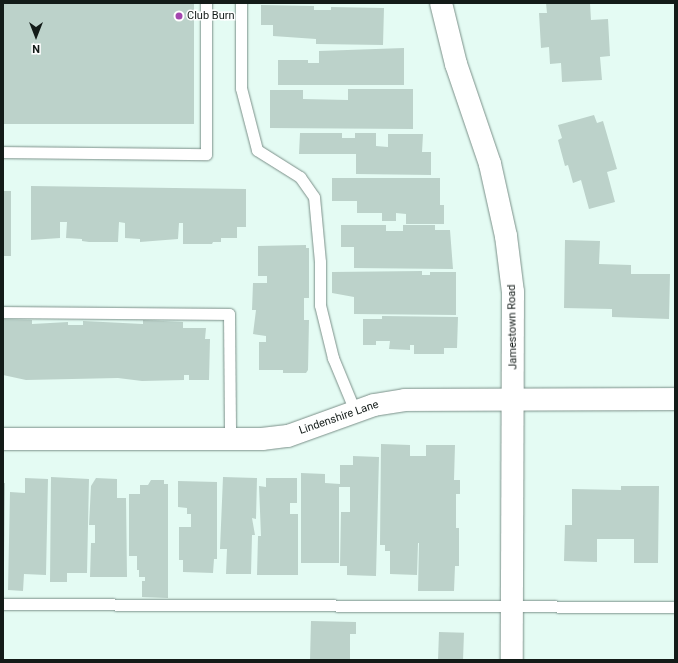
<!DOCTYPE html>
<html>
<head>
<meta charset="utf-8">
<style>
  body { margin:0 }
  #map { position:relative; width:678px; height:663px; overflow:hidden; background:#e4fbf3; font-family:Roboto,sans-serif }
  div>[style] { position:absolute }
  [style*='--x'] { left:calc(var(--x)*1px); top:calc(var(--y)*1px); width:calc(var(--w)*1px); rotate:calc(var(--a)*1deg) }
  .building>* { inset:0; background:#bcd2ca; transform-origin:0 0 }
  .roads { filter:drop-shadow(0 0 1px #7b9089) drop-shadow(0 0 1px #7b9089) }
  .service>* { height:11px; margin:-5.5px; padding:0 5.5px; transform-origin:5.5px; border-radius:5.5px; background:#fff }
  .minor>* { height:22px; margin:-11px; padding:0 11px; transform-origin:11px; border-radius:11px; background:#fff }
  .dots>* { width:11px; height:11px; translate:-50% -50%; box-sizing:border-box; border:2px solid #fff; border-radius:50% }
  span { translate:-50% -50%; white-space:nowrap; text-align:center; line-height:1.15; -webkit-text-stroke:3px #fff; paint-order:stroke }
  .poi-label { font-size:11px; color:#131b18 }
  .left { translate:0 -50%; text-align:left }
  .street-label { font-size:11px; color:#131b18 }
  .frame { position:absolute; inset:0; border:4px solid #131b18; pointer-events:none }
  .north { position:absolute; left:16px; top:16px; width:40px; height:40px; -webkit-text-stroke:3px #fff; paint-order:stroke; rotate:180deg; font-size:11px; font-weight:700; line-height:16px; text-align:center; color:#131b18 }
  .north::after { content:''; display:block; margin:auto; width:14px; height:18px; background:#131b18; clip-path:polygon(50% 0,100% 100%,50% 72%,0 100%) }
</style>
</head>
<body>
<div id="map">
  <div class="building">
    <i style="left:3px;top:3px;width:191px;height:121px"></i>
    <i style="clip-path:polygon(546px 3px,590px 3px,591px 20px,608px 19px,610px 56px,600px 57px,602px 80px,562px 82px,561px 63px,550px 64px,549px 47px,541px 48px,539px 13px,547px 13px)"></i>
    <i style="clip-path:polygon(261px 5px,314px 6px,314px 10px,331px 10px,331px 7px,384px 8px,383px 45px,316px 44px,316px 39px,273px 36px,273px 25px,261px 25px)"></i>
    <i style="clip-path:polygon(404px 48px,404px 85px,278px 85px,278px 60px,308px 60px,308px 63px,319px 63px,319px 51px)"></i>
    <i style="clip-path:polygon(348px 89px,413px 89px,413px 129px,270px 128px,270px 90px,303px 90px,303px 99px,348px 100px)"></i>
    <i style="clip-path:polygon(594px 115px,597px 123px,603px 121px,617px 169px,607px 172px,615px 202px,589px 209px,581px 180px,573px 183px,568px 165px,565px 166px,558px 140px,562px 138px,558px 125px)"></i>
    <i style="clip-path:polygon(300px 133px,342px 133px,342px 138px,355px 138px,355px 133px,376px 133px,376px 146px,388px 147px,388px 134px,423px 134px,422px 152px,431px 152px,431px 175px,356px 174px,356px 154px,299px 154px)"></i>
    <i style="clip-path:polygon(332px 178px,440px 178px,440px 205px,444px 205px,444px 224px,406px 224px,406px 214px,396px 213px,396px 221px,382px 221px,382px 213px,357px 213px,357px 201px,332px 201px)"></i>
    <i style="clip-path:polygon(31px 186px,246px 189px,246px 227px,237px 227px,237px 238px,221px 238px,221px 242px,213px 242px,212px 244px,183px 244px,183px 223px,179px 223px,178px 239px,140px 242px,140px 239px,125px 238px,125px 223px,119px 222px,118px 242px,89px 242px,82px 241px,82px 239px,66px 238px,67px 222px,60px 222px,60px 238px,31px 240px)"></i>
    <i style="left:3px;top:191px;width:8px;height:65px"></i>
    <i style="clip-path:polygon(341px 225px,386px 225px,386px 231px,403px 231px,403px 225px,435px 225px,435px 230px,450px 230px,453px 269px,354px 268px,354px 247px,341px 247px)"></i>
    <i style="clip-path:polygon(565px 240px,600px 241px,599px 264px,631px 265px,631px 274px,670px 274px,669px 319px,612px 317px,612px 309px,564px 308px)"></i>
    <i style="clip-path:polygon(306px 245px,306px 248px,309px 248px,309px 298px,304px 298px,304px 320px,309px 320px,308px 370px,306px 373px,283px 373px,283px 370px,259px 370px,259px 342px,266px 342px,266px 336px,253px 334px,256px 310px,252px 310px,253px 283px,267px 283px,267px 276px,258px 276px,258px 246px)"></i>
    <i style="clip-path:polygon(422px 271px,422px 275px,430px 275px,430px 272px,456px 272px,456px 315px,354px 314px,354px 297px,332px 293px,332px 272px)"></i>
    <i style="clip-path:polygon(382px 316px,458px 317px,457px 348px,444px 348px,444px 354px,414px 354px,414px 345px,410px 345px,410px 350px,389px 349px,390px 341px,376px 341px,376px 345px,363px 345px,363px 319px,382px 319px)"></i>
    <i style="clip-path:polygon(3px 319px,32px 320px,32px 324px,68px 322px,68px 325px,83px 325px,83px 321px,143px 324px,143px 320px,183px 322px,183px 328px,206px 328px,205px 339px,210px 339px,209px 380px,189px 380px,189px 375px,184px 375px,184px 380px,142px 381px,118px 378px,26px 380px,3px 375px)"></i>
    <i style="clip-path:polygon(381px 444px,410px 445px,410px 456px,426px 456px,426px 445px,455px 445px,454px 480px,460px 480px,460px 494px,456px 494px,456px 528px,459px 528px,459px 566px,455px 566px,454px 591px,418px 591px,419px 543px,418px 543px,417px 575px,390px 574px,390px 551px,385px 551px,385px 545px,380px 545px)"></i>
    <i style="clip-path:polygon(353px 456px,379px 457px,376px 576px,347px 575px,347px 566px,340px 566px,341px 512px,350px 512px,350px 487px,339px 487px,339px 563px,301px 563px,301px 473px,325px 474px,325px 483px,340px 484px,340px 465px,353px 465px)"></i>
    <i style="clip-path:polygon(51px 477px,89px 479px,87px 573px,67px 573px,67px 582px,50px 582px)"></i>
    <i style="clip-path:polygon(223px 477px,257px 478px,256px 519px,252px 518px,255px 535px,252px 535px,251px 574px,226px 574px,227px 549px,220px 549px)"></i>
    <i style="clip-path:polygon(25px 478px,48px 479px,46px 575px,24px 574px,23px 591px,8px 590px,10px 492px,25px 493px)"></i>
    <i style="clip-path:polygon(96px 478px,117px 479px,117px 498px,126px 498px,127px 577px,90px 577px,91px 543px,95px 543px,95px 525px,89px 525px,91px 486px)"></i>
    <i style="clip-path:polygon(266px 478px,297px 478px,297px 503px,290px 503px,290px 514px,298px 514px,298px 575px,257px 575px,258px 536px,261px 536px,259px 486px,266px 487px)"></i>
    <i style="clip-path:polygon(151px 480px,164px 480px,164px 484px,168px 484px,168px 598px,142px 597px,142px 581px,145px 581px,145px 577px,139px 577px,139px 570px,137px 570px,137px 556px,129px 556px,129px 494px,140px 494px,140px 485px,148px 485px)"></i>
    <i style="clip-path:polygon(178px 481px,217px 482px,217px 559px,214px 559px,213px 573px,183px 572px,183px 560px,179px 560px,179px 527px,191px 527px,191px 514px,187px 514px,187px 508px,178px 507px)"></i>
    <i style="clip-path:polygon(3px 483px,5px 483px,4px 564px,3px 564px)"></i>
    <i style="clip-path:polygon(621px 486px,659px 486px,658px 563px,634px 563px,634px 539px,597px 539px,597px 562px,564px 561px,565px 525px,572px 525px,572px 489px,621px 490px)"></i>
    <i style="clip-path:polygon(311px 621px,356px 622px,356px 634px,350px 634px,350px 660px,310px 660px)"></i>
    <i style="left:439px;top:632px;width:25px;height:28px;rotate:2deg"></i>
  </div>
  <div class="roads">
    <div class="service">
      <i style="--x:241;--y:3;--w:85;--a:90"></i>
      <i style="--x:241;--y:88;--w:64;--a:75.5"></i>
      <i style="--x:257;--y:150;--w:51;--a:32.1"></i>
      <i style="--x:300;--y:177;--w:24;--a:55"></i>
      <i style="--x:314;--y:197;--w:65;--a:84.7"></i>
      <i style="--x:320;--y:262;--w:43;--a:90"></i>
      <i style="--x:320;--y:305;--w:55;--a:76.2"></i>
      <i style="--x:333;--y:358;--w:57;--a:67.5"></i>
      <i style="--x:3;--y:152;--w:203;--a:0.6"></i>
      <i style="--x:206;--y:154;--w:151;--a:-90"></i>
      <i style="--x:3;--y:312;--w:226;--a:0.5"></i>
      <i style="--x:229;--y:314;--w:125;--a:89.5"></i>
      <i style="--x:3;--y:604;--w:672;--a:0.26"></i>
    </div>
    <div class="minor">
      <i style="--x:441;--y:3;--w:63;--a:76.2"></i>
      <i style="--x:456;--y:64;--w:106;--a:71.2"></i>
      <i style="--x:490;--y:164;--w:74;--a:77.5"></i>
      <i style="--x:506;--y:236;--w:56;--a:82.9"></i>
      <i style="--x:513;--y:292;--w:368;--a:90.2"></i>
      <i style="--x:3;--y:439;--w:259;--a:0"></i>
      <i style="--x:262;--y:439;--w:26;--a:-7"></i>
      <i style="--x:288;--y:436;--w:91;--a:-19.8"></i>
      <i style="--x:374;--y:405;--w:31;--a:-9"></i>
      <i style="--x:405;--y:400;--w:270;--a:-0.2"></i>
    </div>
  </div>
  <div class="dots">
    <i style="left:179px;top:16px;background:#a446af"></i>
  </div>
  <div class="poi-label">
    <span class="left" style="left:187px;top:16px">Club Burn</span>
  </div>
  <div class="street-label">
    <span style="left:513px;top:327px;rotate:-91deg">Jamestown Road</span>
    <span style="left:339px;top:418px;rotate:-19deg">Lindenshire Lane</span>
  </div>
  <div class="frame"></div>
  <div class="north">N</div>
</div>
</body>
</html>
